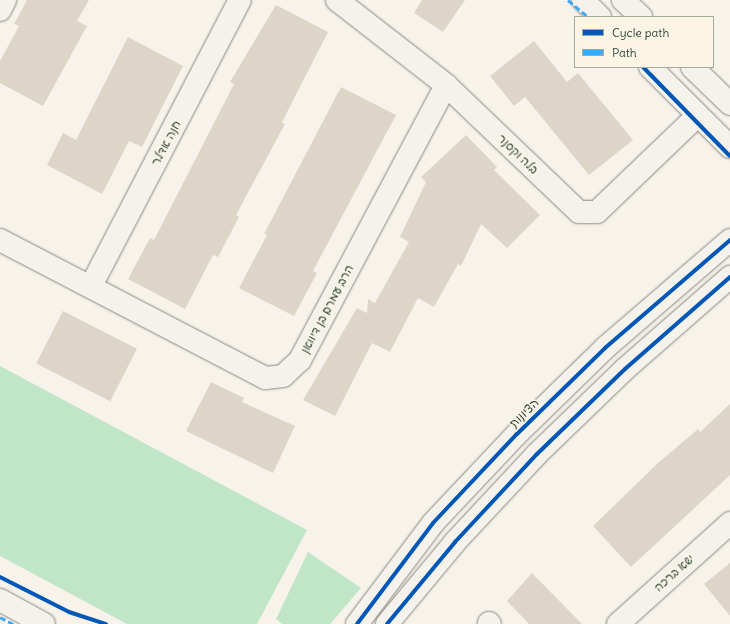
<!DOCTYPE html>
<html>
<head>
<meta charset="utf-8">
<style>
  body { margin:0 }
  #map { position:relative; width:730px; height:624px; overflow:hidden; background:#f7f3ea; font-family:Delius,"Playpen Sans Hebrew",sans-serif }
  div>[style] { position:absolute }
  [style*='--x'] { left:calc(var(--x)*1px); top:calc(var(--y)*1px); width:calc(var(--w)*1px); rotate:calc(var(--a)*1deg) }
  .green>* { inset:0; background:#c0e6c7 }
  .building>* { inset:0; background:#ded5c9; transform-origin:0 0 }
  .roads { filter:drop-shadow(0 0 1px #868984) drop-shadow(0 0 1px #868984) }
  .street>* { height:22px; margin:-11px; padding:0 11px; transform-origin:11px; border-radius:11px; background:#f5f2ec }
  .secondary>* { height:22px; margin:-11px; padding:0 11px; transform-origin:11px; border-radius:11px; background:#f5f2ec }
  .quiet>* { height:3px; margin-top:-1.5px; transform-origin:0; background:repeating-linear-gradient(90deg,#3fa9f5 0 6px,transparent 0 9px) }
  .cycleway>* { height:4px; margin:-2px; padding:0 2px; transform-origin:2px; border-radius:2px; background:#0057b8 }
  span { translate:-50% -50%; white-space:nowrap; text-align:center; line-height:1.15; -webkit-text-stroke:3px #fcf5e5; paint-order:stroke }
  .street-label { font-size:12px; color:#1f3d34 }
  .legend { position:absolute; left:574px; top:16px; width:140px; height:52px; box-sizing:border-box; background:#fcf5e5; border:1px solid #a4ab9e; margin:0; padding:5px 7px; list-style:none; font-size:12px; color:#1f3d34 }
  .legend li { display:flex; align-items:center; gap:8px; height:20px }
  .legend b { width:20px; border:1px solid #a4ab9e }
</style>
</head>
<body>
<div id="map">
  <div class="green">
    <i style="clip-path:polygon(0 366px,307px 530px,257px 624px,127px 624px,0 556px)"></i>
    <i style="clip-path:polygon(308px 552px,361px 588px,330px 624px,282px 624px,276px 619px)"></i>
  </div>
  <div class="building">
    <i style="clip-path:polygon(27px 0,89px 0,77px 21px,87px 26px,43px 106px,0 83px,0 61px,19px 26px,14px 24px)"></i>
    <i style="clip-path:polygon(422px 0,465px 0,443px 32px,414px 13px)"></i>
    <i style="clip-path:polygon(276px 5px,328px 32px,282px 122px,285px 124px,236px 215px,239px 217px,218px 257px,213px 255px,185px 309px,128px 279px,150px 238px,154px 240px,234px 84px,230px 82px)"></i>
    <i style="clip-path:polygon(128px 37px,183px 66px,142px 147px,129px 141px,102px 194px,47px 165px,63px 133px,76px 140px)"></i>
    <i style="clip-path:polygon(534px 41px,567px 82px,578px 73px,633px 140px,589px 175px,525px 97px,514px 106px,490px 76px)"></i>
    <i style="clip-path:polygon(341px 87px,396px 115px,313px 271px,317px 273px,294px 316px,239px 288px,267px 235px,264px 234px)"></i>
    <i style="clip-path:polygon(466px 135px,497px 167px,494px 170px,540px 215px,507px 248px,481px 224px,461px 266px,458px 264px,434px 307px,418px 298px,390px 352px,372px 343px,335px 416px,303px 400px,357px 308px,367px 313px,368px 299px,375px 303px,409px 242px,400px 237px,426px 182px,421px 177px)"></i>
    <i style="left:63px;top:311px;width:83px;height:59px;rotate:27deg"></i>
    <i style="clip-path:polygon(211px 382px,244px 398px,242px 402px,295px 426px,273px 473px,186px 431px)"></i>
    <i style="clip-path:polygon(730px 404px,730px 475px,631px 567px,593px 526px,658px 463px,698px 429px,700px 432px)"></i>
    <i style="clip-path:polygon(730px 563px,730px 616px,704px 584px)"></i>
    <i style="clip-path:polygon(532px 573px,582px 624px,529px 624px,507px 601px)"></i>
  </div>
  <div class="roads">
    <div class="street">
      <i style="--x:337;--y:0;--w:138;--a:37.9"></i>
      <i style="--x:446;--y:85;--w:184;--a:43.7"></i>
      <i style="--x:579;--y:212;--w:18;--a:0"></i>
      <i style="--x:597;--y:212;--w:136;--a:-43.8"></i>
      <i style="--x:0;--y:10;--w:11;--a:-63"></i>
      <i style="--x:0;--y:240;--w:299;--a:27.5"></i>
      <i style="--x:265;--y:378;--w:18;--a:-6"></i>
      <i style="--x:283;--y:376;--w:23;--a:-43"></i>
      <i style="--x:300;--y:360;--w:311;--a:-62"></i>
      <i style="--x:91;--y:286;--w:322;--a:-62.5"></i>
      <i style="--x:0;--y:600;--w:50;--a:28.6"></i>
      <i style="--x:489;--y:623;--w:1;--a:45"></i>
      <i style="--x:618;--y:624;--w:151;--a:-42"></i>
    </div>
    <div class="secondary">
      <i style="--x:583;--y:0;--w:24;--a:45"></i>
      <i style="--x:623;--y:0;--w:25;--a:43"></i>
      <i style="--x:650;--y:67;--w:113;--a:45"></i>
      <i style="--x:692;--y:67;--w:53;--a:44.2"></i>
      <i style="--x:357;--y:624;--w:126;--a:-53"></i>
      <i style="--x:433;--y:523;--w:122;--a:-46.7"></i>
      <i style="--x:517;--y:434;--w:123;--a:-44.3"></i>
      <i style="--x:605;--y:348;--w:165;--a:-40.8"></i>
      <i style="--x:387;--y:624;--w:107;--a:-50.3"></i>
      <i style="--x:455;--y:542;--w:120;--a:-47"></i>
      <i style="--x:537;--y:454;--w:122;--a:-44"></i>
      <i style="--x:625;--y:369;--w:140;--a:-41.2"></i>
    </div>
  </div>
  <div class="quiet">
    <i style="--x:568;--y:0;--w:26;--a:40"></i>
    <i style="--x:0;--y:617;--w:15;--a:28"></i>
  </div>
  <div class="cycleway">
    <i style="--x:643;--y:67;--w:124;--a:45.7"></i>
    <i style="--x:0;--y:577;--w:77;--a:26.9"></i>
    <i style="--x:69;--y:612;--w:39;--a:18"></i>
    <i style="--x:357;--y:624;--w:126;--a:-53"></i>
    <i style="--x:433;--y:523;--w:122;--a:-46.7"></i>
    <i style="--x:517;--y:434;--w:123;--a:-44.3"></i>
    <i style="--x:605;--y:348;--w:165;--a:-40.8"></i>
    <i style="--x:387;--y:624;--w:107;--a:-50.3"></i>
    <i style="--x:455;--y:542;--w:120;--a:-47"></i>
    <i style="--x:537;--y:454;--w:122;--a:-44"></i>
    <i style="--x:625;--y:369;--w:140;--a:-41.2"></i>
  </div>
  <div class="street-label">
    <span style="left:166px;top:143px;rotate:-62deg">חנה אדלר</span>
    <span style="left:518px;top:154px;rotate:44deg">בלה וקסנר</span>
    <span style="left:327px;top:309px;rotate:-62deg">הרב עמרם בן דיוואן</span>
    <span style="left:524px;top:413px;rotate:-44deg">הציונות</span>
    <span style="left:674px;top:573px;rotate:-42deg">ישא ברכה</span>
  </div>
  <ul class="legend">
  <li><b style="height:5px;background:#0057b8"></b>Cycle path</li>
  <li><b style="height:5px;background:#3fa9f5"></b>Path</li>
  </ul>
</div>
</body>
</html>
